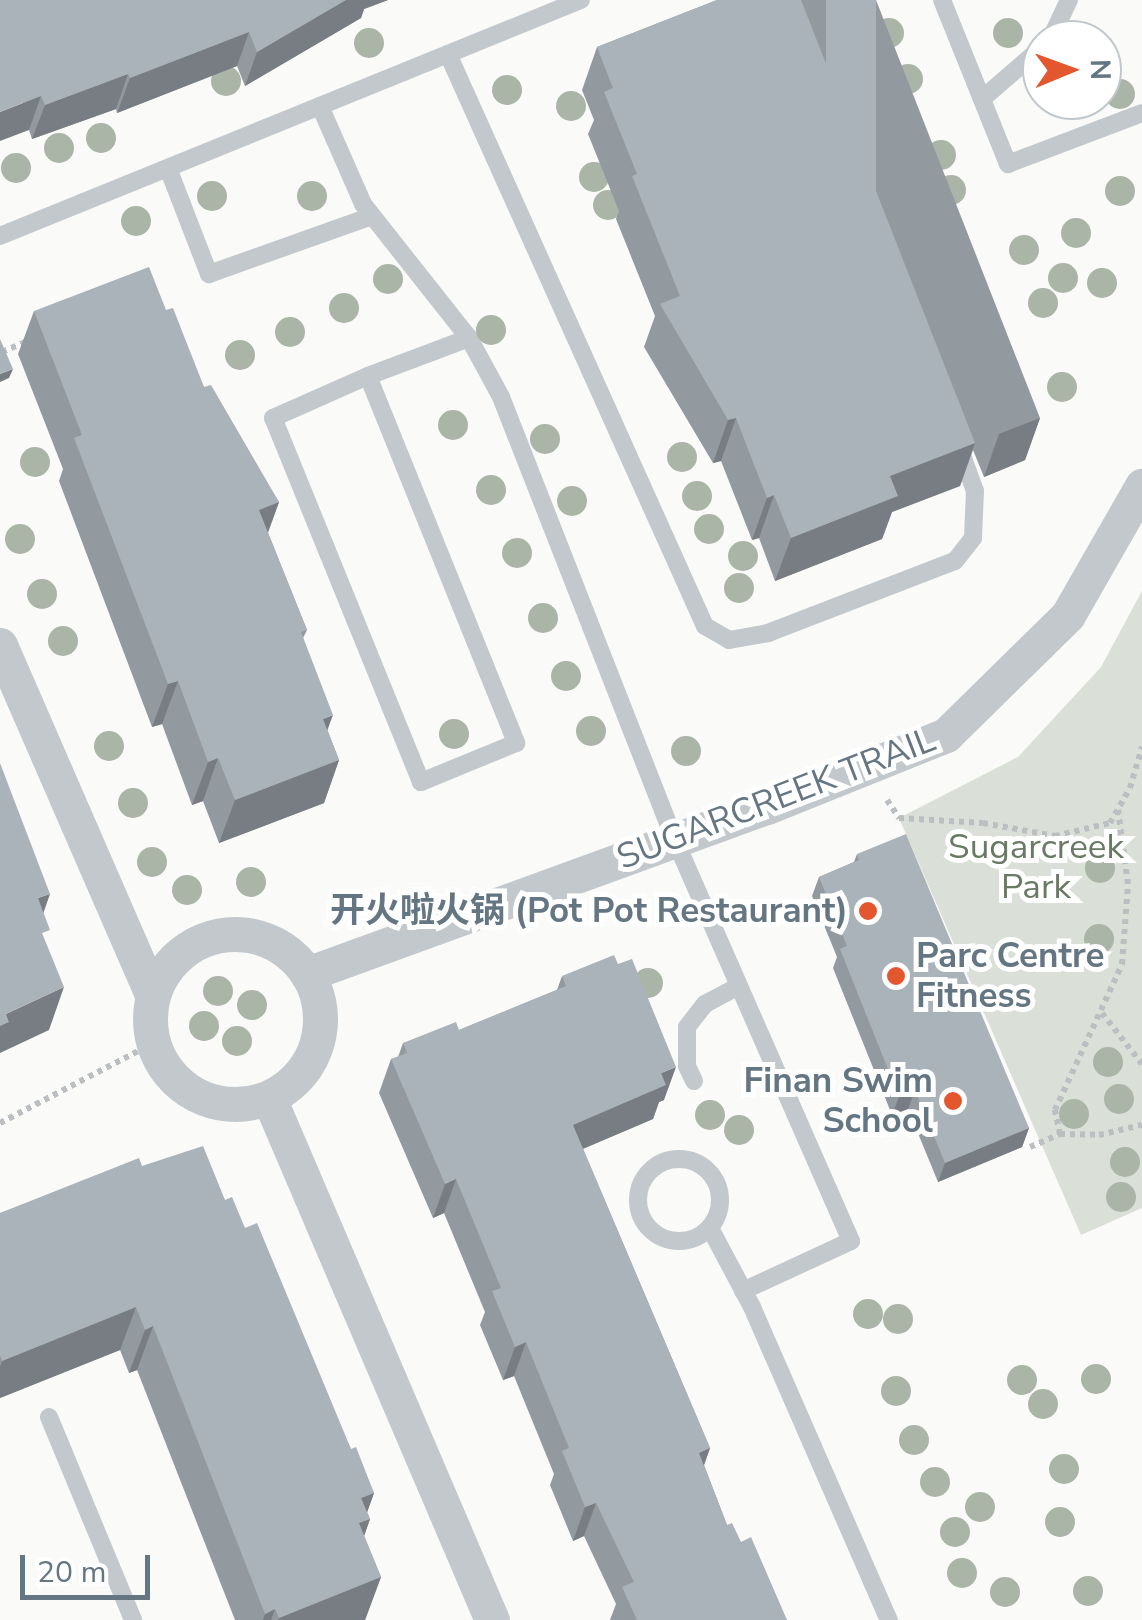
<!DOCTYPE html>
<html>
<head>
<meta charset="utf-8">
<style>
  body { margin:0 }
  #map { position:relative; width:1142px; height:1620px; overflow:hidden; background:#fafaf8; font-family:"Nunito Sans","Noto Sans SC",sans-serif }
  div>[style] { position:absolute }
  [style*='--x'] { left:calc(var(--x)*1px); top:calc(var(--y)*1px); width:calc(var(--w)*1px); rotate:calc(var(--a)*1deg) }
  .green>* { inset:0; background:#dadfd7 }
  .path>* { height:6px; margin-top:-3px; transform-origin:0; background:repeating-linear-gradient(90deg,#bbbfc2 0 5px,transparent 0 10px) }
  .service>* { height:18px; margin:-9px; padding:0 9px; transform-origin:9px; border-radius:9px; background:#c3c8cc }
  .service>.ring { margin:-9px; padding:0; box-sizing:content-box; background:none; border:18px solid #c3c8cc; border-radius:50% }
  .minor>* { height:35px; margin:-17.5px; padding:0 17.5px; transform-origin:17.5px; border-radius:17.5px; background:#c3c8cc }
  .minor>.ring { margin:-17.5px; padding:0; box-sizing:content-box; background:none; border:35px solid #c3c8cc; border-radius:50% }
  .trees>* { width:30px; height:30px; margin:-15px; border-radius:50%; background:#aab4a7 }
  .wall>* { inset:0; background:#929a9f }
  .shaded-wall>* { inset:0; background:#777d82 }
  .building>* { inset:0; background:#aab3b9; transform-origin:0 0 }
  .dots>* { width:28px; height:28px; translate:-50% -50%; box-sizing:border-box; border:5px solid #fff; border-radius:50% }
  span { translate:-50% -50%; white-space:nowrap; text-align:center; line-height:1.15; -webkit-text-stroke:10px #fff; paint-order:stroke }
  .street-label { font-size:35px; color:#657683 }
  .park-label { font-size:35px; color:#687a64 }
  .poi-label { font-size:35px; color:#657683; font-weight:700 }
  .right { translate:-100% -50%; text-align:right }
  .left { translate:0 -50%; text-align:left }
  .north { position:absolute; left:1022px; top:20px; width:100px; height:100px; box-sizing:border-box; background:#fff; border:2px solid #c1c8cd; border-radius:50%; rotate:89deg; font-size:28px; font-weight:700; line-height:40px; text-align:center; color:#657683 }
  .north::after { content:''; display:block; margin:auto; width:35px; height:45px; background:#e4572e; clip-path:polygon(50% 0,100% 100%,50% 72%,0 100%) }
  .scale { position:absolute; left:20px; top:1555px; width:130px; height:45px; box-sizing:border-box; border:5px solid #657683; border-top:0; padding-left:12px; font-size:30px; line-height:35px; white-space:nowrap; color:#657683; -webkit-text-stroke:8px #fff; paint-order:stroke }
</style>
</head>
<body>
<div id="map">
  <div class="green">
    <i style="clip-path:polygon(1142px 591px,1142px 1208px,1081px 1235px,899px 818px,1018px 757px,1101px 667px)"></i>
  </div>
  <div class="path">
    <i style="--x:0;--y:348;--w:4;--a:63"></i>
    <i style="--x:2;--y:352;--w:26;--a:-23"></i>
    <i style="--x:887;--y:800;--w:22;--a:56"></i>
    <i style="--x:899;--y:818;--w:84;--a:3.4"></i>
    <i style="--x:983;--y:823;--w:73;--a:10.2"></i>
    <i style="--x:1055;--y:836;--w:57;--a:-13.3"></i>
    <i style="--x:1110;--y:823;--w:40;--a:-60.3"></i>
    <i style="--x:1130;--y:788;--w:43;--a:-73.7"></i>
    <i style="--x:1102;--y:1013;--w:65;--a:51.9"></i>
    <i style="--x:0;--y:1123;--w:174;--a:-27.5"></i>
    <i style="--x:1060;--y:1134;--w:25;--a:-102"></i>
    <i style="--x:1055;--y:1110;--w:161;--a:-65.3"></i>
    <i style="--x:1122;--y:964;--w:80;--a:-85.7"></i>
    <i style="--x:1128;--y:884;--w:75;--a:-97.7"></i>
    <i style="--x:1030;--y:1147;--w:33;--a:-23"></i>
    <i style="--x:1060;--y:1134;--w:39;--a:1"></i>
    <i style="--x:1099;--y:1135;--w:44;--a:-13.1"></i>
  </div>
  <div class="service">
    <i style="--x:942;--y:0;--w:177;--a:68.1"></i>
    <i style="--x:1008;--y:164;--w:143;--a:-20.8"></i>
    <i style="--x:1050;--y:40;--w:44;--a:-64.6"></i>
    <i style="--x:448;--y:54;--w:627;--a:65.81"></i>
    <i style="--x:705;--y:626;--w:28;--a:30"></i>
    <i style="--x:729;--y:640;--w:40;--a:-10"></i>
    <i style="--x:768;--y:633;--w:200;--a:-21.1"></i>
    <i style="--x:955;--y:561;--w:29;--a:-52"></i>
    <i style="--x:973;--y:538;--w:47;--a:-87.6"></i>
    <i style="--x:975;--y:491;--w:47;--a:-110"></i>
    <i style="--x:982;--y:99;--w:79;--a:-40.9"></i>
    <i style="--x:320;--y:106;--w:107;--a:66.3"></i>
    <i style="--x:363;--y:204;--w:171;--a:51.7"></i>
    <i style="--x:469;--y:338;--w:67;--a:61.5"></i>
    <i style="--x:501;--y:397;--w:476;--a:68.6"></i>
    <i style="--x:675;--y:840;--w:438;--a:66.3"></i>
    <i style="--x:851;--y:1241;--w:119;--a:155.2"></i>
    <i style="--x:168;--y:168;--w:114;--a:68.9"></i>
    <i style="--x:209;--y:274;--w:173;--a:-19.6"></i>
    <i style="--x:0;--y:236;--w:627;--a:-22.11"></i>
    <i style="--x:368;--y:376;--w:396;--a:68"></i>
    <i style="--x:516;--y:743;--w:103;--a:157.7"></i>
    <i style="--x:421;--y:782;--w:393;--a:-112.1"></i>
    <i style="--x:273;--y:418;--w:104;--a:-23.9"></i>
    <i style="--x:368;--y:376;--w:108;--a:-20.6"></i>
    <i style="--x:694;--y:1081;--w:17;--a:-115"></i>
    <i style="--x:687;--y:1066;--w:39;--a:-90"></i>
    <i style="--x:687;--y:1027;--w:29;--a:-52"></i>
    <i style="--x:705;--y:1004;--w:38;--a:-28"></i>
    <i class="ring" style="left:638px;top:1159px;width:64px;height:64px"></i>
    <i style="--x:710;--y:1228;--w:89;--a:62"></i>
    <i style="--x:752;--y:1307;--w:342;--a:66.4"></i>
    <i style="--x:49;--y:1417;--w:220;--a:67.5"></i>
  </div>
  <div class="minor">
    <i style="--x:0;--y:645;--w:382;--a:66.5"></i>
    <i class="ring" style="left:150px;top:934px;width:135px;height:135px"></i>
    <i style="--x:307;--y:974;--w:489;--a:-20"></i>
    <i style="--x:767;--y:807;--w:193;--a:-21.9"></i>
    <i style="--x:946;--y:735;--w:171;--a:-44.5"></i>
    <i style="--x:1068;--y:615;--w:149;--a:-60.2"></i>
    <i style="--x:269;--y:1098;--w:568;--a:66.87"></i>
  </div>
  <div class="trees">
    <i style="left:889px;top:33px"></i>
    <i style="left:1008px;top:33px"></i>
    <i style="left:369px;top:43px"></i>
    <i style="left:908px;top:79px"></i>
    <i style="left:226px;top:81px"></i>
    <i style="left:507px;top:90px"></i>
    <i style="left:1120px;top:94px"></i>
    <i style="left:571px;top:106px"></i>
    <i style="left:101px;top:138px"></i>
    <i style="left:59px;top:148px"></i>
    <i style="left:941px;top:155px"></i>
    <i style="left:16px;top:168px"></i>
    <i style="left:594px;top:177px"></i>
    <i style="left:951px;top:190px"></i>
    <i style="left:1120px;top:191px"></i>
    <i style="left:212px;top:196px"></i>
    <i style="left:312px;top:196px"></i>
    <i style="left:608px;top:205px"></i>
    <i style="left:136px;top:221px"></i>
    <i style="left:1076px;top:233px"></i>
    <i style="left:1024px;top:250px"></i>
    <i style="left:1063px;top:278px"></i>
    <i style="left:388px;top:279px"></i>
    <i style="left:1102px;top:283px"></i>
    <i style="left:1043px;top:303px"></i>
    <i style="left:344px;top:308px"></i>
    <i style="left:491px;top:330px"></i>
    <i style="left:290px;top:332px"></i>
    <i style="left:240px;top:355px"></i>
    <i style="left:1062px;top:387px"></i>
    <i style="left:453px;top:425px"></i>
    <i style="left:545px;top:439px"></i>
    <i style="left:682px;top:457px"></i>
    <i style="left:35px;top:462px"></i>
    <i style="left:491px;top:490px"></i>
    <i style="left:697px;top:496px"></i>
    <i style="left:572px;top:501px"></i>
    <i style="left:709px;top:529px"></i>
    <i style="left:20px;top:539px"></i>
    <i style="left:517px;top:553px"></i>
    <i style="left:743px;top:556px"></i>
    <i style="left:739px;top:588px"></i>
    <i style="left:42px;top:594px"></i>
    <i style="left:543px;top:618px"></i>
    <i style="left:63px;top:641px"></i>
    <i style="left:566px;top:676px"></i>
    <i style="left:591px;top:731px"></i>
    <i style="left:454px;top:734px"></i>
    <i style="left:109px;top:746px"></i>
    <i style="left:686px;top:751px"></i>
    <i style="left:133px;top:803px"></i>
    <i style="left:152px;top:862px"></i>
    <i style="left:1100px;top:868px"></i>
    <i style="left:251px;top:882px"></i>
    <i style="left:187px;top:890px"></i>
    <i style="left:1099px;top:939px"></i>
    <i style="left:648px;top:983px"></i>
    <i style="left:218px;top:991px"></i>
    <i style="left:252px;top:1005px"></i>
    <i style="left:204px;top:1026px"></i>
    <i style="left:237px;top:1041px"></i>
    <i style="left:1108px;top:1062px"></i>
    <i style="left:1119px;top:1099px"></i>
    <i style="left:1074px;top:1114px"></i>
    <i style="left:710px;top:1115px"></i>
    <i style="left:739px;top:1130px"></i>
    <i style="left:1125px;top:1162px"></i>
    <i style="left:1121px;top:1197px"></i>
    <i style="left:868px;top:1314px"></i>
    <i style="left:898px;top:1319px"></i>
    <i style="left:1096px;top:1379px"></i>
    <i style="left:1022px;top:1380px"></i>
    <i style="left:896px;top:1391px"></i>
    <i style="left:1043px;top:1404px"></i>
    <i style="left:914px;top:1440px"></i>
    <i style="left:1064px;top:1469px"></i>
    <i style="left:935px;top:1482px"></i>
    <i style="left:980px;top:1507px"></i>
    <i style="left:1060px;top:1522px"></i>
    <i style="left:955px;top:1532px"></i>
    <i style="left:962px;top:1573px"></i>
    <i style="left:1088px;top:1591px"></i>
    <i style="left:1005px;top:1592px"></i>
  </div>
  <div class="wall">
    <i style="clip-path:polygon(0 0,388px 0,364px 9px,361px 18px,245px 86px,237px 66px,117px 113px,116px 109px,32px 139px,29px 130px)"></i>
    <i style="clip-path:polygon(717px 0,876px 0,1040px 418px,1025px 460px,984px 477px,973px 450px,960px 486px,892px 512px,882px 539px,775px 581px,759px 538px,752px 540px,721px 461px,713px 463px,644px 347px,655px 316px,616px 219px,619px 211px,588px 134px,594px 120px,582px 90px,597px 47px)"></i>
    <i style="clip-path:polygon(166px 310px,204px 387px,279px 502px,268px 533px,307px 630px,303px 638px,327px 729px,339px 760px,324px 803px,219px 843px,203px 801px,192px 805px,162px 724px,152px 727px,59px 481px,63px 469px,18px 354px,34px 311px)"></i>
    <i style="clip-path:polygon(857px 854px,1029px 1128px,1022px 1147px,938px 1182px,908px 1109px,892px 1115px,833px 968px,837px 957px,812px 896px,819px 877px,854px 862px)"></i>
    <i style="clip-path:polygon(562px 976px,664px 1100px,659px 1102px,653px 1119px,583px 1149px,710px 1448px,704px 1465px,727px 1525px,741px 1542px,787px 1620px,610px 1620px,616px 1604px,584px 1536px,573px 1541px,550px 1485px,554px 1474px,514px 1376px,503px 1380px,480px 1325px,485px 1312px,444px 1213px,433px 1218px,379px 1093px,391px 1059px,398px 1057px,403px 1043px,459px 1030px,557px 990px)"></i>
    <i style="clip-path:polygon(142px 1166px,225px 1200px,245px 1228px,351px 1449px,374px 1493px,367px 1512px,370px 1519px,364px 1536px,381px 1577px,365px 1620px,235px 1620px,137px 1370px,129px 1373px,120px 1350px,0 1398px,0 1213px)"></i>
  </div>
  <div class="shaded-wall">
    <i style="clip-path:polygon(346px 0,388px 0,364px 9px,361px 18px,245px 86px,257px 52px)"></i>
    <i style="clip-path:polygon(249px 32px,237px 66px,117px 113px,130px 78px)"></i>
    <i style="clip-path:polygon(128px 74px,116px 109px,32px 139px,45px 105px)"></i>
    <i style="clip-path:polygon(41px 96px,29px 130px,0 141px,0 112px)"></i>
    <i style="clip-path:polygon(13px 369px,9px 378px,0 382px,0 374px)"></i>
    <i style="clip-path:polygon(736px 418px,721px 461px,713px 463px,728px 420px)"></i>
    <i style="clip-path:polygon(1040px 418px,1025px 460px,984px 477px,999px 434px)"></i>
    <i style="clip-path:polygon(975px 443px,960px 486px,892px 512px,882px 539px,775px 581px,791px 538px,890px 476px)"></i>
    <i style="clip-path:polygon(774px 495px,759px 538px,752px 540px,767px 498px)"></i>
    <i style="clip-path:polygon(279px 502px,263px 545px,259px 510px)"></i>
    <i style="clip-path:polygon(178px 681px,162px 724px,152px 727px,168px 684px)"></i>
    <i style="clip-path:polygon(333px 715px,317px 758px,323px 719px)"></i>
    <i style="clip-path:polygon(218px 758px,203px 801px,192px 805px,208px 762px)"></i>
    <i style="clip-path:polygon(339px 760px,324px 803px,219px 843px,235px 800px)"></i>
    <i style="clip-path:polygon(50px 894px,35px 937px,38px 898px)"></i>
    <i style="clip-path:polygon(64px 987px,49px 1030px,0 1053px,0 1026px,6px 1014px)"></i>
    <i style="clip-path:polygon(676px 1067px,664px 1100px,659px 1102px,653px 1119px,561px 1158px,573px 1125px,661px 1073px)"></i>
    <i style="clip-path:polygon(915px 1090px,908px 1109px,892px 1115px,899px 1097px)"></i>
    <i style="clip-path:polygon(1029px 1128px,1022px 1147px,938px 1182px,945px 1163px)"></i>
    <i style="clip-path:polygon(456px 1179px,444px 1213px,433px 1218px,445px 1184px)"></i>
    <i style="clip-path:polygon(136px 1307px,120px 1350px,0 1398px,0 1367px,2px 1361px)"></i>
    <i style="clip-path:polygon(153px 1326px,137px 1370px,129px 1373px,145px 1330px)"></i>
    <i style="clip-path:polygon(526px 1342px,514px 1376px,503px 1380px,515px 1347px)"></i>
    <i style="clip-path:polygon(710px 1448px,698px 1482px,699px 1453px)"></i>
    <i style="clip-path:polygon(374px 1493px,364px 1521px,370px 1519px,355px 1562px,361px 1498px)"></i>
    <i style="clip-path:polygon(596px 1503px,584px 1536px,573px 1541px,585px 1507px)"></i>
    <i style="clip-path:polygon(381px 1577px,365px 1620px,278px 1620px,279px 1618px)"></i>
    <i style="clip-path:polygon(275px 1609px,271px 1620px,263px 1620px,265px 1614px)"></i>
  </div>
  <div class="building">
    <i style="clip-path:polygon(0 0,346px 0,257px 52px,249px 32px,130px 78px,128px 74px,45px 105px,41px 96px,0 112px)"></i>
    <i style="clip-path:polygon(717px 0,801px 0,975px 443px,890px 476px,898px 496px,791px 538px,774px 495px,767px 498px,736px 418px,728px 420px,660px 304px,680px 296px,632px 176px,637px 174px,604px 92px,613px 88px,597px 47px)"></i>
    <i style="left:826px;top:0;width:50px;height:467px"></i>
    <i style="clip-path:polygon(149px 267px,166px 310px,173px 308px,204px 387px,211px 385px,279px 502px,259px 510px,307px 630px,301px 632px,333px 715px,323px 719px,339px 760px,235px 800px,218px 758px,208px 762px,178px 681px,168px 684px,74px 438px,82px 435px,34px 311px)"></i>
    <i style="clip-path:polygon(0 339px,13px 369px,0 374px)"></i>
    <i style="clip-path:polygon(0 763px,50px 894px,38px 898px,50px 930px,42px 933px,64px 987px,6px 1014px,9px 1022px,0 1026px)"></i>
    <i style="clip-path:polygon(906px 834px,1029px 1128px,945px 1163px,915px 1090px,899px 1097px,840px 949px,847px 946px,819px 877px,859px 860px,857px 854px)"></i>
    <i style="clip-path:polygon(614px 955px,618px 964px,632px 959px,676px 1067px,661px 1073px,666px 1085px,573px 1125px,710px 1448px,699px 1453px,727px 1525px,732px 1523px,741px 1542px,751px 1537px,787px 1620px,637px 1620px,622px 1587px,634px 1582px,596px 1503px,585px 1507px,562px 1451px,569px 1448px,526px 1342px,515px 1347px,492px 1291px,501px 1288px,456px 1179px,445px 1184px,391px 1059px,407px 1053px,403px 1043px,456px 1022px,459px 1030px,566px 986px,562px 976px)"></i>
    <i style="clip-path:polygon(203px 1146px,225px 1200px,232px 1197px,245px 1228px,257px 1223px,351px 1449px,356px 1447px,374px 1493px,361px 1498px,370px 1519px,359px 1523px,381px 1577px,279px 1618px,275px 1609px,265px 1614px,153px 1326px,145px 1330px,136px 1307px,2px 1361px,0 1355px,0 1213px,139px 1158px,142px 1166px)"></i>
  </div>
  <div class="dots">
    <i style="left:868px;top:911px;background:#e4572e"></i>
    <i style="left:896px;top:976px;background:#e4572e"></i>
    <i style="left:953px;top:1101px;background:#e4572e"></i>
  </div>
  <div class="street-label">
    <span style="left:776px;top:799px;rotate:-21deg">SUGARCREEK TRAIL</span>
  </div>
  <div class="park-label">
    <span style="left:1036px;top:867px">Sugarcreek<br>Park</span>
  </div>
  <div class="poi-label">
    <span class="right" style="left:848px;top:911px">开火啦火锅 (Pot Pot Restaurant)</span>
    <span class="left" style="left:916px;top:976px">Parc Centre<br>Fitness</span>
    <span class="right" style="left:933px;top:1101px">Finan Swim<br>School</span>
  </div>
  <div class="north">N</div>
  <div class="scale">20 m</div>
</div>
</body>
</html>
